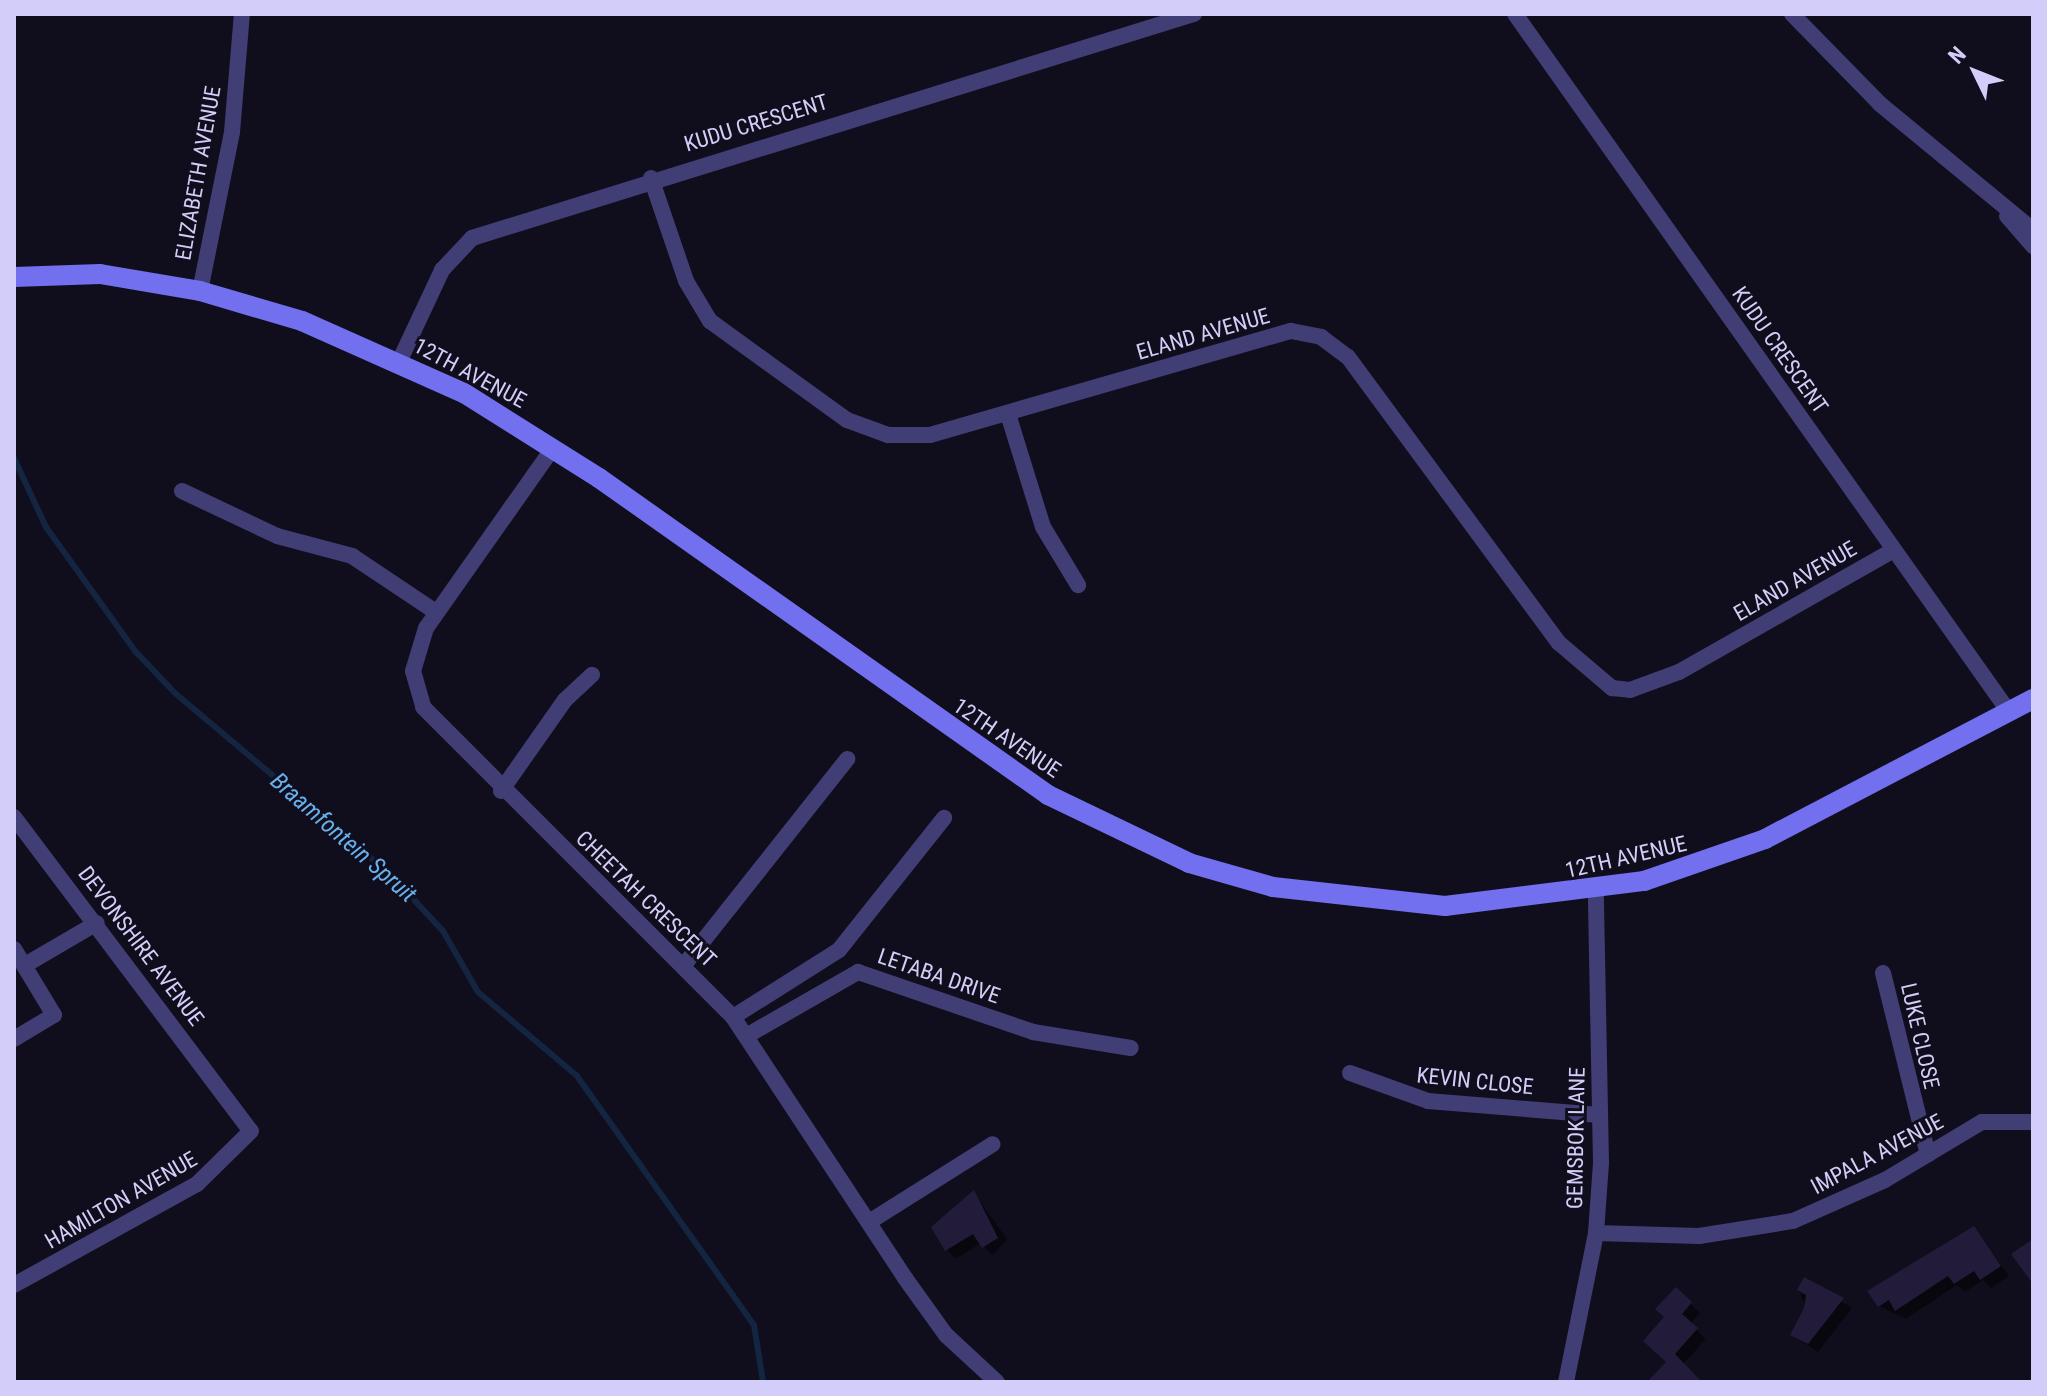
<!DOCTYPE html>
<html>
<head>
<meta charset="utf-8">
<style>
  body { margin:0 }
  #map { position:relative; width:2047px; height:1396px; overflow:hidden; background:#100e1c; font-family:"Roboto Condensed",sans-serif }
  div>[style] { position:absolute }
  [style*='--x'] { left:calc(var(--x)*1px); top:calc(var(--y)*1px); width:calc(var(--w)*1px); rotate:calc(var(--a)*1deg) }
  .shadow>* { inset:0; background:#0007 }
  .stream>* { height:6px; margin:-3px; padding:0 3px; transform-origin:3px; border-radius:3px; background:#132540 }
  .building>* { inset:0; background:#221c3a }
  .street>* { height:16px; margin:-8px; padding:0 8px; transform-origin:8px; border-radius:8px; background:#403e75 }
  .secondary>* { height:20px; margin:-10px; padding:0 10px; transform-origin:10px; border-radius:10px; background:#7270ee }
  span { translate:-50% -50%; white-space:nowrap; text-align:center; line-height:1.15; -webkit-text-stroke:6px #100e1c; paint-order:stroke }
  .street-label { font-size:22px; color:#d3cef9 }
  .water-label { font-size:24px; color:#68b0ed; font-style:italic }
  .frame { position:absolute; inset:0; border:16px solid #d3cef9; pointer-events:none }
  .north { position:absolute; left:1935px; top:32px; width:80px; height:80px; -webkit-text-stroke:6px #100e1c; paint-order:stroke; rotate:313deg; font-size:22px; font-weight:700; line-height:32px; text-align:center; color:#d3cef9 }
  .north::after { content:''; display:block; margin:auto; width:28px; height:36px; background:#d3cef9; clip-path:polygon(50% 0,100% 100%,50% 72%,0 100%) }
</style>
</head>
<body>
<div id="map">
  <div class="shadow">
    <i style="clip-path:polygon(974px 1193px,1007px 1239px,992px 1256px,981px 1243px,956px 1259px,947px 1250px)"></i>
    <i style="clip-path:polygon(1974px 1228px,2009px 1276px,1991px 1288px,1983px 1280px,1965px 1292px,1957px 1285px,1906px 1319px,1879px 1306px)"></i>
    <i style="clip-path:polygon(1805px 1280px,1852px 1308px,1818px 1352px,1792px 1335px,1806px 1308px,1799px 1290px)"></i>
    <i style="clip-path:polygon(1676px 1290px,1700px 1313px,1690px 1324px,1706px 1339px,1683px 1364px,1700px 1382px,1649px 1382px,1668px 1362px,1666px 1318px)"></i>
  </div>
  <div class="stream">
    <i style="--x:14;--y:458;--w:76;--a:65.1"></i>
    <i style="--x:46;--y:527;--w:153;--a:54.3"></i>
    <i style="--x:135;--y:651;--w:59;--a:46.4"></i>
    <i style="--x:176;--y:694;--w:280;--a:40.1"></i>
    <i style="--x:390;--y:874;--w:78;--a:47.1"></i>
    <i style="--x:443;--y:931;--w:70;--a:60.2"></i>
    <i style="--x:478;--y:992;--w:130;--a:40.3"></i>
    <i style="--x:577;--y:1076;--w:305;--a:54.6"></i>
    <i style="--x:754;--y:1325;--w:58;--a:81"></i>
  </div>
  <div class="building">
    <i style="clip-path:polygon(974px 1190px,998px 1238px,982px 1248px,973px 1234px,945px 1251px,931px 1227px)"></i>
    <i style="clip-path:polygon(1974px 1226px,2001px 1266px,1980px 1280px,1974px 1271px,1954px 1284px,1948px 1276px,1895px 1311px,1889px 1300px,1878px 1307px,1867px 1291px)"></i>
    <i style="clip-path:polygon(2033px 1239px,2033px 1284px,2011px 1254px)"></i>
    <i style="clip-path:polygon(1804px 1277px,1844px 1298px,1808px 1344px,1790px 1335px,1804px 1308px,1806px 1295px,1797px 1290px)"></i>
    <i style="clip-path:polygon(1676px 1287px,1692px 1302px,1682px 1314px,1698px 1328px,1675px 1354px,1702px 1382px,1647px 1382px,1666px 1362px,1643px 1341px,1664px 1317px,1655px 1309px)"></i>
  </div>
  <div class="street">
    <i style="--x:1515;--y:14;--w:855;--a:54.71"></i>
    <i style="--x:1792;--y:14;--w:126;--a:45.6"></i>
    <i style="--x:1880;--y:104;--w:198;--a:39.5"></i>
    <i style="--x:651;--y:178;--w:109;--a:71.2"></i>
    <i style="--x:686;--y:281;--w:47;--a:59"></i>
    <i style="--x:710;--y:321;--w:169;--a:35.9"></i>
    <i style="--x:847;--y:420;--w:44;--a:20.1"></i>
    <i style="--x:888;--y:435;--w:42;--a:0"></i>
    <i style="--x:930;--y:435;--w:376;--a:-16.1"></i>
    <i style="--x:1291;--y:331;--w:31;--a:11"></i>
    <i style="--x:1321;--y:337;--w:34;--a:37"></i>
    <i style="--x:1348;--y:357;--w:355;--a:53.6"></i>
    <i style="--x:1559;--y:643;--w:70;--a:40.3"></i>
    <i style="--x:1612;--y:688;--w:18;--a:6"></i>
    <i style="--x:1630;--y:690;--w:52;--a:-20.2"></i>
    <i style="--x:1679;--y:672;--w:247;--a:-29.6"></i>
    <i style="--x:2007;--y:216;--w:40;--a:49"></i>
    <i style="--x:200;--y:291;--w:162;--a:-78.6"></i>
    <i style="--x:232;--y:132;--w:118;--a:-85.2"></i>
    <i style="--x:399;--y:362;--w:102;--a:-64.9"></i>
    <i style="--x:442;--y:270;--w:44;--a:-46.8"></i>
    <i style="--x:472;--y:238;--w:756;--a:-17.24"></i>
    <i style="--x:1008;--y:414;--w:118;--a:72.8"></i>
    <i style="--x:1043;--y:527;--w:68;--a:58.9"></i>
    <i style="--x:553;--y:448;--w:220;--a:125.2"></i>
    <i style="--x:426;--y:628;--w:45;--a:106.8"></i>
    <i style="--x:413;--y:671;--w:37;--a:74"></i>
    <i style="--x:423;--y:707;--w:438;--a:45"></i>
    <i style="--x:733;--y:1017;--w:313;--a:56.6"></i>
    <i style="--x:905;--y:1278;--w:70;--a:54.3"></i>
    <i style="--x:946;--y:1335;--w:69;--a:42.7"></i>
    <i style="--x:182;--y:491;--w:105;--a:25.3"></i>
    <i style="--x:277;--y:536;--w:78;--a:14.9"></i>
    <i style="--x:352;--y:556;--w:101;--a:33.7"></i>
    <i style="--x:501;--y:791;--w:111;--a:-54.9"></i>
    <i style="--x:565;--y:700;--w:37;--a:-43"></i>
    <i style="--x:14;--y:817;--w:393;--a:53"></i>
    <i style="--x:251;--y:1131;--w:76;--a:135.5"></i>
    <i style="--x:197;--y:1184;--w:209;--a:151.1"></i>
    <i style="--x:14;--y:949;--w:77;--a:58.8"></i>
    <i style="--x:54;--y:1015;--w:47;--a:149"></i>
    <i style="--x:25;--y:965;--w:83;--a:-30.3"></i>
    <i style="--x:684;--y:965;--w:263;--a:-51.6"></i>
    <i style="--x:1883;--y:973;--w:187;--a:76.1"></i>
    <i style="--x:733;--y:1017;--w:125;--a:-32.3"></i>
    <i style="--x:839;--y:950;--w:169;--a:-51.5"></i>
    <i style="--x:748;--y:1035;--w:127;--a:-29.8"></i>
    <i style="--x:858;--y:972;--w:185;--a:18.9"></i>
    <i style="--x:1033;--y:1032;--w:99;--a:9.3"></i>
    <i style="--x:1350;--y:1073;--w:83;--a:19.7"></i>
    <i style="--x:1428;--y:1101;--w:172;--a:4.7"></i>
    <i style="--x:869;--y:1222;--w:146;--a:-32.2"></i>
    <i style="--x:1596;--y:1233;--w:103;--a:1.7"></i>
    <i style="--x:1699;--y:1236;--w:95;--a:-9.1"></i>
    <i style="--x:1793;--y:1221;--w:101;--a:-24"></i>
    <i style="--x:1885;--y:1180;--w:113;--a:-30.9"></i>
    <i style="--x:1982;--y:1122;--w:51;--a:0"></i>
    <i style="--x:1566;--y:1382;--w:152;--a:-78.6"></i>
    <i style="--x:1596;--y:1233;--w:70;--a:-85.9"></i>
    <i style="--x:1601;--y:1163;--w:271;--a:-91.1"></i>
  </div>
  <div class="secondary">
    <i style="--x:14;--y:277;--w:86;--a:-2"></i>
    <i style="--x:100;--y:274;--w:101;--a:9.6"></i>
    <i style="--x:200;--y:291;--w:106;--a:16.4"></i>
    <i style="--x:302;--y:321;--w:177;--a:24"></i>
    <i style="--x:464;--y:393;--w:160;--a:32.2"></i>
    <i style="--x:599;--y:478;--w:550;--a:35.22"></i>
    <i style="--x:1048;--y:795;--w:157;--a:25.7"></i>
    <i style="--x:1189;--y:863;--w:87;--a:15.9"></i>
    <i style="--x:1273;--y:887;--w:173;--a:6.3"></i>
    <i style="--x:1445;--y:906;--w:201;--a:-7.2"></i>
    <i style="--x:1644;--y:881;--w:128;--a:-19.1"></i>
    <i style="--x:1765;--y:839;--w:302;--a:-27.6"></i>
  </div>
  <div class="street-label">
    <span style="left:756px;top:123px;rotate:-17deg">KUDU CRESCENT</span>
    <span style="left:198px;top:173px;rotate:-80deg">ELIZABETH AVENUE</span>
    <span style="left:1203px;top:334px;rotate:-16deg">ELAND AVENUE</span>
    <span style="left:1780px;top:350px;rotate:55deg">KUDU CRESCENT</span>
    <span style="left:470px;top:373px;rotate:28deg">12TH AVENUE</span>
    <span style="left:1795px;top:581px;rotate:-30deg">ELAND AVENUE</span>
    <span style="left:1007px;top:738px;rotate:34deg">12TH AVENUE</span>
    <span style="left:1626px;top:857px;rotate:-13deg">12TH AVENUE</span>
    <span style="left:646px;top:899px;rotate:44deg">CHEETAH CRESCENT</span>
    <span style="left:141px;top:946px;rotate:53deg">DEVONSHIRE AVENUE</span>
    <span style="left:939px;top:976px;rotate:19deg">LETABA DRIVE</span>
    <span style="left:1920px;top:1036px;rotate:77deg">LUKE CLOSE</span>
    <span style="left:1475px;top:1081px;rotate:6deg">KEVIN CLOSE</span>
    <span style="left:1576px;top:1138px;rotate:-89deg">GEMSBOK LANE</span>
    <span style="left:1877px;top:1154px;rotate:-28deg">IMPALA AVENUE</span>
    <span style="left:121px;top:1200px;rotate:-30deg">HAMILTON AVENUE</span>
  </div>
  <div class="water-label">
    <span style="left:343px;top:838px;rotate:41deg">Braamfontein Spruit</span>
  </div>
  <div class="frame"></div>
  <div class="north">N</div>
</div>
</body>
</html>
